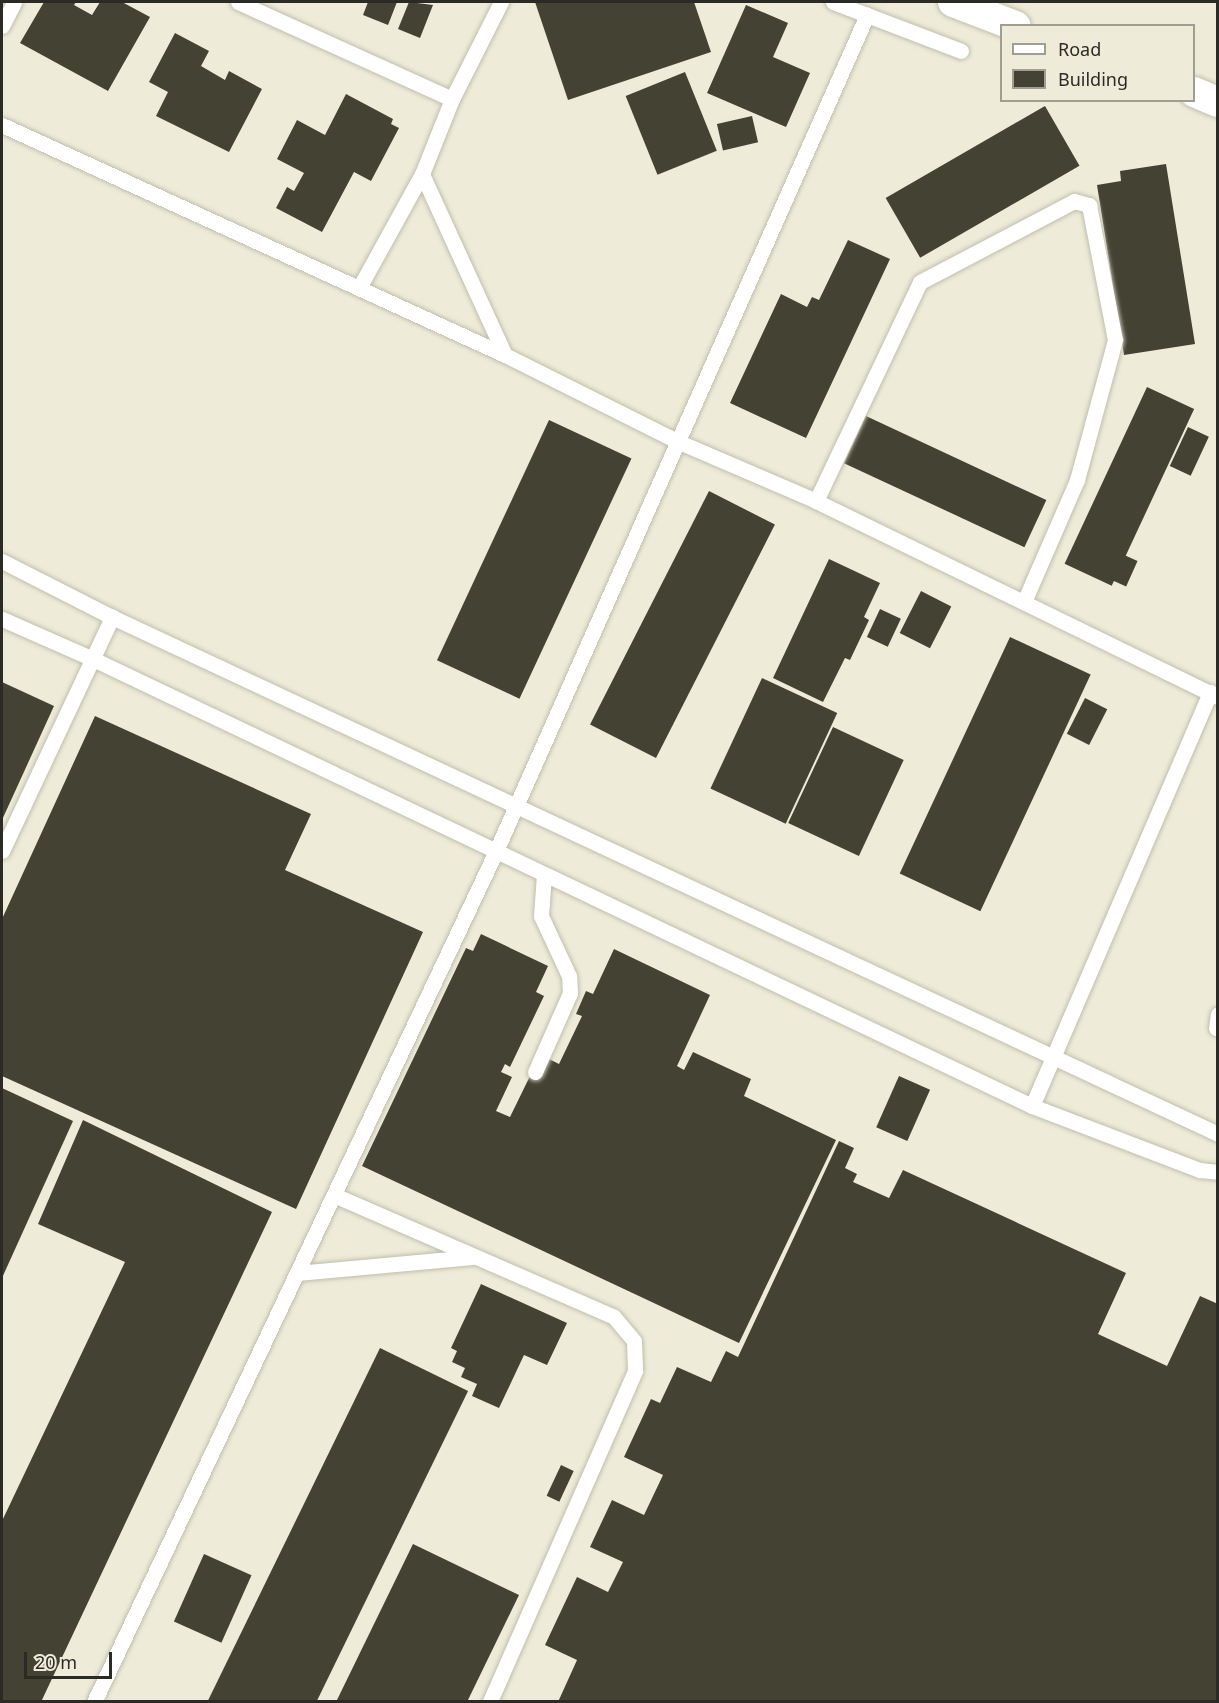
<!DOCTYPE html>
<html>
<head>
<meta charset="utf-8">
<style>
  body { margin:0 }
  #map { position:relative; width:1219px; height:1703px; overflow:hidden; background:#eeecd9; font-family:"Noto Sans",sans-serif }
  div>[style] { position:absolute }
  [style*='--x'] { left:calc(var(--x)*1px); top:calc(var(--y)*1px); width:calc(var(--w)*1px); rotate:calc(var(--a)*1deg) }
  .building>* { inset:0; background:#444233; transform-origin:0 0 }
  .roads { filter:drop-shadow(0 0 2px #c0beac) drop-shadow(0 0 2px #c0beac) }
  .service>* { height:15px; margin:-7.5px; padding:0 7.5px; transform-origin:7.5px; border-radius:7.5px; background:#fff }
  .minor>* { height:30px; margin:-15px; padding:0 15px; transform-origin:15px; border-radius:15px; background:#fff }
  span { translate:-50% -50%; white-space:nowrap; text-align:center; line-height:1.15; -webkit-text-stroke:6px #eeecd9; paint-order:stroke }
  .frame { position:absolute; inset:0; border:3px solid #2b2a24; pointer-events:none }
  .legend { position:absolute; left:1000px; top:24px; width:195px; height:78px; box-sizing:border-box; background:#eeecd9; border:2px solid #a09e91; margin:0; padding:8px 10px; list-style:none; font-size:18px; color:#2b2a24 }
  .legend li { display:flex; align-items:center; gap:12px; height:30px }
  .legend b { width:30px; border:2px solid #a09e91 }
  .scale { position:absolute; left:24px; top:1652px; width:88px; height:27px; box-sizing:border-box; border:3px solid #2b2a24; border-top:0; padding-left:8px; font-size:18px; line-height:21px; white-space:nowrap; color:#2b2a24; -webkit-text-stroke:4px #eeecd9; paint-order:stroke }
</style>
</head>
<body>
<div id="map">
  <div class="building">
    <i style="clip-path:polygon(44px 2px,76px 2px,74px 5px,92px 15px,100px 2px,122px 2px,150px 17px,108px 91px,20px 43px)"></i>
    <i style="clip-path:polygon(368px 2px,397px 2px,388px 25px,363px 15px)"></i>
    <i style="clip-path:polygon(409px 2px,433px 5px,420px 38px,398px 29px)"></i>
    <i style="clip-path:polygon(535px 2px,694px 2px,711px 52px,568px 100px)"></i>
    <i style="clip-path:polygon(746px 5px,788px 23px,773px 57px,810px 73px,786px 127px,707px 93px)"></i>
    <i style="clip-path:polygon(175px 33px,209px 51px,201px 66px,225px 80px,229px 71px,262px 89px,229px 152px,156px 116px,168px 92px,149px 82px)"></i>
    <i style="left:685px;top:72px;width:85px;height:64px;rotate:68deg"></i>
    <i style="clip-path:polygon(346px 94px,393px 119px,391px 124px,399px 128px,371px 181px,354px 172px,322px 232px,276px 208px,287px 187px,294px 191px,304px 173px,277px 159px,297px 120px,325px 135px)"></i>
    <i style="left:1045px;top:106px;width:69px;height:184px;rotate:60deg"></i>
    <i style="left:752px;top:116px;width:27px;height:36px;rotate:77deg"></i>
    <i style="clip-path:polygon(1166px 164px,1195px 344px,1124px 355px,1097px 185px,1121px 181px,1120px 171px)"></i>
    <i style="clip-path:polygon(848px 240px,890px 259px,806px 438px,730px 403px,781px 294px,807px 307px,812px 297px,819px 300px)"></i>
    <i style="left:1147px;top:387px;width:52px;height:195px;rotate:25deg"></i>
    <i style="left:866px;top:416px;width:199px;height:52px;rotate:25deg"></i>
    <i style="left:549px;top:420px;width:91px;height:265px;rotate:25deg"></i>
    <i style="left:1188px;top:427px;width:23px;height:43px;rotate:25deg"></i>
    <i style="left:709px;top:491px;width:74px;height:262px;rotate:27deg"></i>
    <i style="left:1122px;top:554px;width:17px;height:28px;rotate:24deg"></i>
    <i style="clip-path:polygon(829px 559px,880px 583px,864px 617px,869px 620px,850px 660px,845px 658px,823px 702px,773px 678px)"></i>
    <i style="left:921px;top:591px;width:34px;height:47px;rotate:27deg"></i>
    <i style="left:880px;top:609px;width:23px;height:31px;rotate:25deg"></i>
    <i style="left:1010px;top:637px;width:89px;height:261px;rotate:25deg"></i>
    <i style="left:762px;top:678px;width:83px;height:122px;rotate:25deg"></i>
    <i style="clip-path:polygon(2px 682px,54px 706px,2px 820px)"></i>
    <i style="left:1085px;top:698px;width:25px;height:40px;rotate:27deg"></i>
    <i style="clip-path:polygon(95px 716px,311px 814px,285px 870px,423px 932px,296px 1209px,2px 1076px,2px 919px)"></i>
    <i style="left:833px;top:727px;width:78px;height:106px;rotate:25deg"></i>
    <i style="clip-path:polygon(481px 934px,548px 966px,536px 992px,544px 996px,510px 1067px,505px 1064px,501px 1072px,512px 1077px,496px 1111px,510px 1117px,531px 1074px,547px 1058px,559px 1064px,582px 1016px,576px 1014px,586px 991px,593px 994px,614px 949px,710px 995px,677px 1066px,684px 1070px,693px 1052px,751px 1079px,744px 1096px,836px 1140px,739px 1343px,362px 1166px,466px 948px,473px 951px)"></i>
    <i style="left:899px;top:1076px;width:34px;height:56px;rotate:24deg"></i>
    <i style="clip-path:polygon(2px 1088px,73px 1121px,2px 1278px)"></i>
    <i style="clip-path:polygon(83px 1120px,272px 1212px,41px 1702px,2px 1702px,2px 1521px,125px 1262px,38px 1224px)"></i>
    <i style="clip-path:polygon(839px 1141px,854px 1148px,845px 1168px,857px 1174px,853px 1182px,889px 1198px,903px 1170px,1126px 1273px,1098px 1334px,1167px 1366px,1200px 1296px,1218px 1304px,1218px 1702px,558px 1702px,577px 1660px,545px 1645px,577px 1577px,608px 1592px,623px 1562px,590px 1547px,612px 1500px,644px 1515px,663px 1475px,624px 1457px,651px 1399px,660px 1403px,677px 1367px,711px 1382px,726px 1351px,738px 1357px)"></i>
    <i style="clip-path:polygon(481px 1284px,567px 1323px,547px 1365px,524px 1355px,499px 1408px,472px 1396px,477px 1384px,461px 1377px,465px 1368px,452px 1362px,457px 1351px,451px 1348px)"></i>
    <i style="left:380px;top:1348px;width:98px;height:394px;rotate:26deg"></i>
    <i style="left:561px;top:1465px;width:14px;height:34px;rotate:25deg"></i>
    <i style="clip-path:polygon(413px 1544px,519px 1595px,467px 1702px,336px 1702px)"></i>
    <i style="left:204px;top:1554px;width:52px;height:74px;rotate:24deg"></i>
  </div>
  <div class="roads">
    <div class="service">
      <i style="--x:238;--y:2;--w:235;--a:24.4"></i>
      <i style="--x:833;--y:2;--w:137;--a:20.9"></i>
      <i style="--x:2;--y:26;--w:27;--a:-63"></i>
      <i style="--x:2;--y:125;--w:553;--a:24.57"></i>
      <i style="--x:505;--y:355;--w:192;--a:26.6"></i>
      <i style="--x:677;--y:441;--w:151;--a:23.3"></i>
      <i style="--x:816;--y:501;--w:447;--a:26"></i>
      <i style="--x:422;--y:174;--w:199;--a:65.4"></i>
      <i style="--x:359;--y:288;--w:130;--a:-61.1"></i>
      <i style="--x:422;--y:174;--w:81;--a:-68.2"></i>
      <i style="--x:452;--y:99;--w:109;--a:-63.2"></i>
      <i style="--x:816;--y:501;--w:242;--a:-64.6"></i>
      <i style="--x:920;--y:282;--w:174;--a:-27.7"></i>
      <i style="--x:1074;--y:201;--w:16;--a:15"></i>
      <i style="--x:1089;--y:205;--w:137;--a:79.1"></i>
      <i style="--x:1115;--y:340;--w:145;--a:105.2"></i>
      <i style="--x:1077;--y:480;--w:133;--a:113.5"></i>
      <i style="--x:2;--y:561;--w:123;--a:27"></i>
      <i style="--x:112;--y:617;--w:1221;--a:25.05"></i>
      <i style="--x:2;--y:619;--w:99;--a:23.7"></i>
      <i style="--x:93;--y:659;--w:1040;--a:25.46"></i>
      <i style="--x:1032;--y:1106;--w:180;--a:20.9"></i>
      <i style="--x:1200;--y:1170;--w:18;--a:6"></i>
      <i style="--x:2;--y:851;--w:259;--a:-64.8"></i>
      <i style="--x:1216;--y:1028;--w:14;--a:-82"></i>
      <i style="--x:535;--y:1072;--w:86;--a:-66.1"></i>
      <i style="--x:570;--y:993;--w:17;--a:-93"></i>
      <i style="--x:569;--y:976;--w:66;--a:-115"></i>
      <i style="--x:541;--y:916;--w:42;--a:-85.9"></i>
      <i style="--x:1032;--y:1106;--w:451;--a:-66.7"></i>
      <i style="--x:334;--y:1195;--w:305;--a:23.5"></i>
      <i style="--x:614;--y:1317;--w:31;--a:50"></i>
      <i style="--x:634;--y:1341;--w:30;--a:88"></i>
      <i style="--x:635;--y:1371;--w:361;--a:113.7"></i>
      <i style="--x:297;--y:1273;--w:176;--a:-5.2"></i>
      <i style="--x:94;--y:1702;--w:941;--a:-64.71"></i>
      <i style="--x:496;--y:851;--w:915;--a:-66.07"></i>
    </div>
    <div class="minor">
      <i style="--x:953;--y:2;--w:67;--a:20.9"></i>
      <i style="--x:1194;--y:92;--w:26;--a:23"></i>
    </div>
  </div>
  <div class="frame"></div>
  <ul class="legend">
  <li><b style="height:8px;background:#fff"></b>Road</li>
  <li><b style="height:16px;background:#444233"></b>Building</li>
  </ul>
  <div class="scale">20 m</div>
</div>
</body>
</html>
